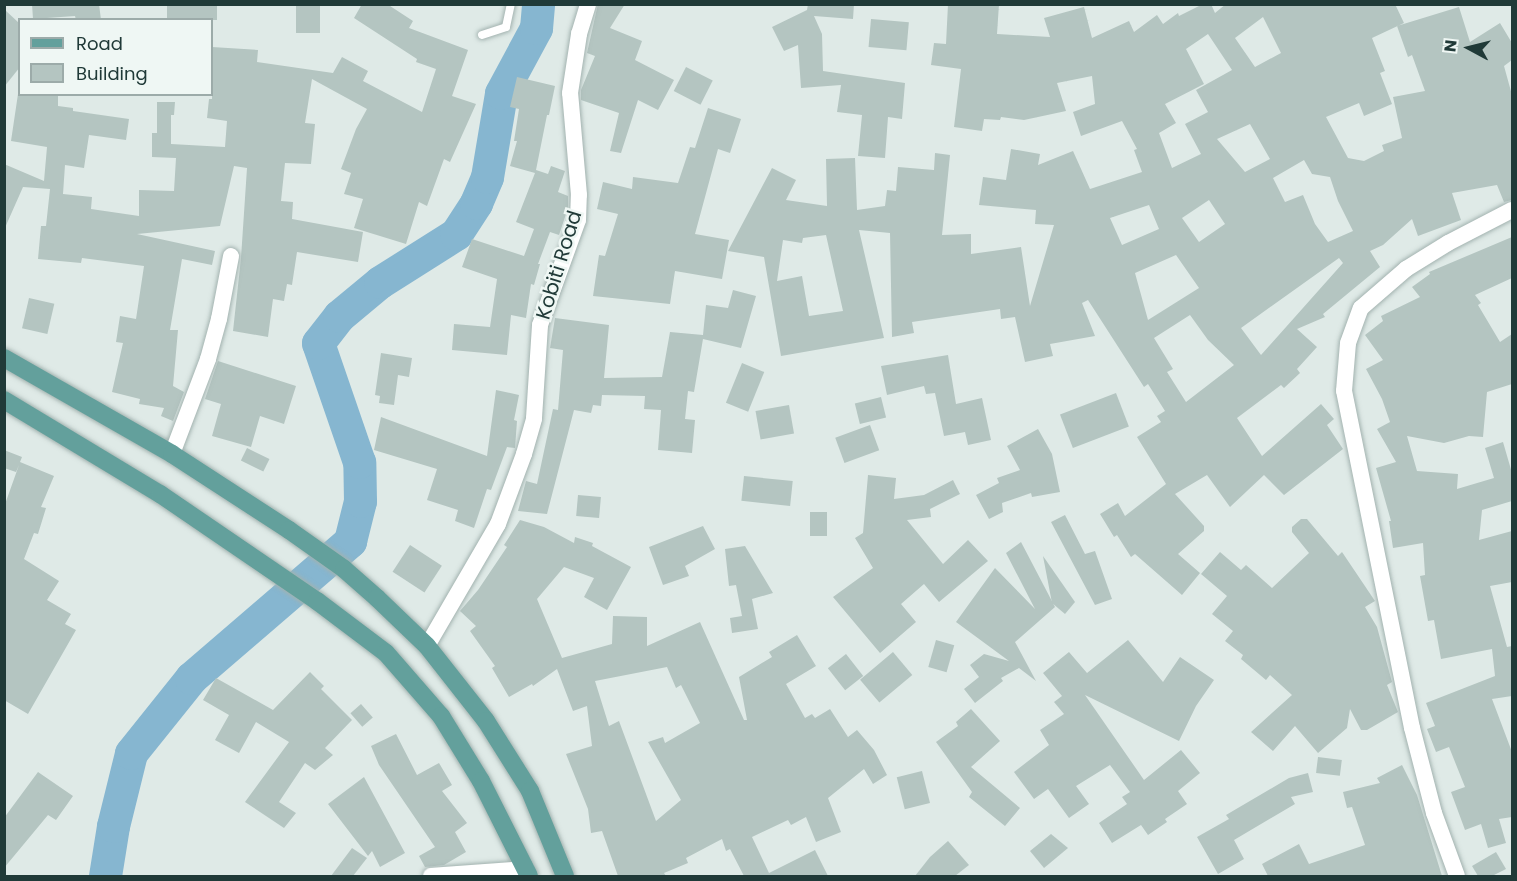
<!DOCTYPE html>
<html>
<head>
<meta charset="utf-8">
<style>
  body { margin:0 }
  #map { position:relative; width:1517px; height:881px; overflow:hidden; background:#dfeae7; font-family:Poppins,sans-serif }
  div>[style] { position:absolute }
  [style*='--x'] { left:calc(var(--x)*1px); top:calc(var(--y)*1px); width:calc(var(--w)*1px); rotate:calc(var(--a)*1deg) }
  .river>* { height:33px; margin:-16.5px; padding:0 16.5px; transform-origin:16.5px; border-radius:16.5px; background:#86b6d0 }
  .building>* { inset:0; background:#b4c5c1; transform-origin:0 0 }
  .roads { filter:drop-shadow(0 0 2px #a2b2af) drop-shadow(0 0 2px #a2b2af) }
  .service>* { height:8px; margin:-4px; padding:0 4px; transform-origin:4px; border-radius:4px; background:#fff }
  .minor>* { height:16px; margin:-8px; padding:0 8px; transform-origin:8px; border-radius:8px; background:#fff }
  .primary>* { height:18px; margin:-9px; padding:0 9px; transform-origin:9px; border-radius:9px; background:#63a09c }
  span { translate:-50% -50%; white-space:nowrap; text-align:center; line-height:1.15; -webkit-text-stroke:5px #eff7f4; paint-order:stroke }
  .street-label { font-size:20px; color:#203a38 }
  .frame { position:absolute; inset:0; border:6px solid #203a38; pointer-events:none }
  .legend { position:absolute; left:18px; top:18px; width:195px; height:78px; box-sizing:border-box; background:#eff7f4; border:2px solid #9caba9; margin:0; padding:8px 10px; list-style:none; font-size:18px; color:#203a38 }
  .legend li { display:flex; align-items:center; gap:12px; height:30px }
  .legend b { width:30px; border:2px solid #9caba9 }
  .north { position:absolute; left:1439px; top:18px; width:60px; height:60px; -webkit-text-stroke:4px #eff7f4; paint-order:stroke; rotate:277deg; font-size:16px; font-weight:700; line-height:24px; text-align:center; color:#203a38 }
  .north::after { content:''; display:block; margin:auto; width:21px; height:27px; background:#203a38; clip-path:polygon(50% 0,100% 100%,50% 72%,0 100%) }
</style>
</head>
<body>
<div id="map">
  <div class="river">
    <i style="--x:105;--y:876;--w:51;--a:-80.9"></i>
    <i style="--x:113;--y:826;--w:75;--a:-76.1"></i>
    <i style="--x:131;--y:753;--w:96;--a:-51.3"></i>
    <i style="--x:191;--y:678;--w:210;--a:-40.7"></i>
    <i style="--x:350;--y:541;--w:41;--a:-76"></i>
    <i style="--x:360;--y:501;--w:39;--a:-91"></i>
    <i style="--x:359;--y:462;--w:126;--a:-109"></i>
    <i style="--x:318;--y:343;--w:34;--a:-52"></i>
    <i style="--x:339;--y:316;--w:53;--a:-39.7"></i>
    <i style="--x:380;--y:282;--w:90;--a:-32.3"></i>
    <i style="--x:456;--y:234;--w:37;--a:-57"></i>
    <i style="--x:476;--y:203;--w:28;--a:-67"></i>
    <i style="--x:487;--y:177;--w:85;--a:-80.5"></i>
    <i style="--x:501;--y:93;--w:74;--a:-61.7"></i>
    <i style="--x:536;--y:28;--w:24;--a:-85"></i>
  </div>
  <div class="building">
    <i style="clip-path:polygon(32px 4px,99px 4px,101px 20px,76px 20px,75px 16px,33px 19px)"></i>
    <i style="left:167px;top:4px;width:50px;height:16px"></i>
    <i style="left:296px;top:4px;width:24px;height:29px"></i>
    <i style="clip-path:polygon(362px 4px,387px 4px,413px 21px,409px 28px,468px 50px,452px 96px,476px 104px,450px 162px,444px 159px,427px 206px,419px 202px,406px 244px,354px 228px,363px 199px,344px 194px,351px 173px,341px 169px,356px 129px,367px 109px,312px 79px,305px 123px,315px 124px,311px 164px,285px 163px,281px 201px,293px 202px,292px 219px,363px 232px,358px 262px,297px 252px,292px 285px,287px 284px,284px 301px,273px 299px,268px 337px,233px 331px,241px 258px,247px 168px,234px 166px,220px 226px,137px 234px,215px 251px,212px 265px,182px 259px,170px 330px,178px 330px,173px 386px,184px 392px,173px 421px,161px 416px,164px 408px,139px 404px,140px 399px,112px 392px,123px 343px,116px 342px,120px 316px,136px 319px,144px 266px,82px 258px,81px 263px,38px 259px,41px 226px,46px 226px,50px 189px,23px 187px,4px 230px,4px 164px,44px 181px,47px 147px,11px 141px,18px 94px,58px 94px,58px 106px,73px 108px,73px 111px,129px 119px,126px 140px,89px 135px,84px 168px,65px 165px,63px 194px,92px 197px,91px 209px,139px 216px,139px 190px,174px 191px,176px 158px,152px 157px,152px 133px,157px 133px,157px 102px,175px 102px,174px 115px,171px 115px,171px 144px,225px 147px,227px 121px,207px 118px,209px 99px,212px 99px,212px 47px,258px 50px,257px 62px,333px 73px,342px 57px,368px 71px,363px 81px,422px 112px,436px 69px,416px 62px,417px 59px,354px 18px)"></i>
    <i style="clip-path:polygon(598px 4px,625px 4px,610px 28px,642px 41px,635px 60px,674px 80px,658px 110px,638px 100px,621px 153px,610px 151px,619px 113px,581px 100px,581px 90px,595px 56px,587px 53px)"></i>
    <i style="clip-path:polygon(808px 4px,854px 4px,853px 19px,814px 16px,822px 34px,823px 71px,905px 83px,902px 119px,888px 117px,885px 158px,858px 156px,862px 115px,837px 112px,841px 85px,801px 88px,798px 45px,784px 51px,772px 27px,807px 10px)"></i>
    <i style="clip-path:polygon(evenodd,948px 4px,999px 4px,997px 34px,1050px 37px,1044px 18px,1084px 7px,1092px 38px,1129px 21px,1134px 32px,1157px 15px,1163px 24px,1178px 13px,1179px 16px,1203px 4px,1211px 4px,1215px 13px,1226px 4px,1395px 4px,1404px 23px,1372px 38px,1385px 71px,1380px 73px,1392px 104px,1364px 116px,1359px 103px,1326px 117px,1348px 158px,1364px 161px,1384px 151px,1382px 145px,1402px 138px,1393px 97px,1425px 91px,1412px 55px,1408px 57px,1397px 26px,1459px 7px,1470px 42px,1500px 23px,1512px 43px,1512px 60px,1504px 66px,1512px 95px,1512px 200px,1504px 202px,1497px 185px,1452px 193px,1461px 220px,1418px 236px,1412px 219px,1383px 245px,1370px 251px,1380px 267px,1323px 314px,1325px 317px,1297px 329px,1317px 347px,1297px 369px,1300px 373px,1284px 388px,1281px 385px,1237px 418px,1262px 456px,1321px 404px,1334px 419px,1327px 425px,1343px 449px,1284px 495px,1264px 475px,1230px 507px,1207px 475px,1175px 494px,1204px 526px,1204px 531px,1178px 554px,1200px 573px,1182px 595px,1135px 554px,1131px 557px,1117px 535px,1114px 537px,1100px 514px,1118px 503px,1125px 516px,1166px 484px,1137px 437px,1161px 422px,1157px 416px,1165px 411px,1148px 384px,1144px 387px,1088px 300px,1082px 303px,1095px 336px,1050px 344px,1053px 356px,1025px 362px,1015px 317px,1001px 319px,1000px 309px,912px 322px,914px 333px,892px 337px,890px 233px,859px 230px,884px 338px,781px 356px,764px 257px,728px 251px,772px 168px,796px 180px,786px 200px,827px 206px,826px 159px,855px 158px,857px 210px,885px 206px,887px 190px,896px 191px,898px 167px,934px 170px,935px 153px,950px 155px,942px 235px,971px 234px,971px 254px,1021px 247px,1030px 306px,1054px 225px,1035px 224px,1036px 210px,979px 205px,983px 177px,1006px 180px,1011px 149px,1040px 154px,1038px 165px,1073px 151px,1090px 189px,1142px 172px,1134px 150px,1137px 149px,1122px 121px,1081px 136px,1073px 112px,1095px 104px,1092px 76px,1057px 83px,1066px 111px,1024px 120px,1001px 117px,1000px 120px,984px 119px,982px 131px,954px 127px,961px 69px,931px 65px,934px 43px,946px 44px,948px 4px,1263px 17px,1281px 53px,1255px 67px,1235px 38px,1263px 17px,948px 4px,1208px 34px,1232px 70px,1196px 90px,1208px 112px,1185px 124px,1201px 154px,1172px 168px,1159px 133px,1176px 123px,1165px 104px,1204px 84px,1186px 49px,1208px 34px,948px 4px,1250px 124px,1270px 159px,1245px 172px,1217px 139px,1250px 124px,948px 4px,1304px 160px,1312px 174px,1330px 177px,1338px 201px,1353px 231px,1328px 242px,1315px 224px,1303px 195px,1285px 202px,1273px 178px,1304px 160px,948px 4px,1209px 200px,1225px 224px,1199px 242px,1182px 218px,1209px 200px,948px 4px,1149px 205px,1159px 229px,1122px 245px,1110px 218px,1149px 205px,948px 4px,826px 235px,843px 311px,809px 316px,802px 276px,777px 281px,783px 240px,802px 243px,803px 238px,826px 235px,948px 4px,1176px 255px,1199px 288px,1148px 320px,1135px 273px,1176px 255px,948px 4px,1339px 258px,1343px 263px,1261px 355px,1241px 328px,1339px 258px,948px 4px,1190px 315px,1208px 340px,1234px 365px,1186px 402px,1167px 372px,1173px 369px,1154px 338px,1190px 315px)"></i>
    <i style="clip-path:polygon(4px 9px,20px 24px,20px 67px,4px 87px)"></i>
    <i style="left:871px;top:19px;width:38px;height:28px;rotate:5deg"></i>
    <i style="left:686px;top:67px;width:30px;height:27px;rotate:27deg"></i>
    <i style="clip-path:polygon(517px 77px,555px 86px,549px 115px,547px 115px,536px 170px,548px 174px,551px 166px,565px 171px,558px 192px,568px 196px,568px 208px,559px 235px,550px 232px,538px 264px,540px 264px,534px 285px,531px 284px,526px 318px,511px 315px,507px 355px,452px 350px,454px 324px,490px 327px,497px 279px,462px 267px,472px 239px,524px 256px,534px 229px,516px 222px,535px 173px,510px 166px,517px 141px,514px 141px,519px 109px,510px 107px)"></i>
    <i style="clip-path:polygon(708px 108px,741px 119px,730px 153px,718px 149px,695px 234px,729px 240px,722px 279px,675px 271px,670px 304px,593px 296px,599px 255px,605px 256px,618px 214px,597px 209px,603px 182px,632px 189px,633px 177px,678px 183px,690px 147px,695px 148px)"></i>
    <i style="clip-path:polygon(1512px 237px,1512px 278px,1475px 295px,1481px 303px,1478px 305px,1500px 342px,1512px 334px,1512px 384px,1487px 392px,1483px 437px,1469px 436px,1444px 443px,1407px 436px,1417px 471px,1458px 474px,1457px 489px,1494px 478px,1485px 448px,1503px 442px,1512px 473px,1512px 501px,1482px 510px,1479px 540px,1512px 531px,1512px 582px,1490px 586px,1507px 647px,1512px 646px,1512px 696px,1492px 699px,1512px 752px,1512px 817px,1499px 819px,1506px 843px,1488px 848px,1481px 824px,1465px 830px,1451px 792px,1465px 787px,1449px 747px,1436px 752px,1427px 729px,1435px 726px,1426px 703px,1495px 676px,1492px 649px,1441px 659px,1434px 620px,1428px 621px,1420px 576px,1425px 575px,1423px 543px,1393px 548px,1389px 521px,1391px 521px,1376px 468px,1396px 462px,1377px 429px,1390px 422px,1382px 399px,1366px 369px,1383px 360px,1365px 335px,1383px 321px,1381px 316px,1420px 297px,1412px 287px,1430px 274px,1429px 272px)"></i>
    <i style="clip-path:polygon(733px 290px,756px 296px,741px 348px,703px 339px,694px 392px,688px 391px,685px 419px,695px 420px,692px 453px,658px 450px,661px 410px,644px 409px,645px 396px,602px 395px,601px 406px,593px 405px,591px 413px,574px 410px,547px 514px,518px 511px,526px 481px,537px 484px,553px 409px,558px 410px,563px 350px,550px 348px,555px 318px,609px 325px,604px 378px,662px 377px,670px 332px,703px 335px,706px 305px,728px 308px)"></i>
    <i style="left:29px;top:298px;width:26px;height:31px;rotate:13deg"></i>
    <i style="clip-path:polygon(381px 353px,412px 358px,409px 377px,398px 375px,394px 405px,379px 403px,380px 396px,375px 395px)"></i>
    <i style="clip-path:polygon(948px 355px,956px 404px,982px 398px,991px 440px,968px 445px,965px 432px,944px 436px,935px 393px,926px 394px,924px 386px,887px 395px,881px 366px)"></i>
    <i style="clip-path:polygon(218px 361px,296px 386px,284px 424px,260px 416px,251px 447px,212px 436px,221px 404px,205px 399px)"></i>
    <i style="left:742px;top:363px;width:24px;height:43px;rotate:22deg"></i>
    <i style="clip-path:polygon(496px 390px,519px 395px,514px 420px,517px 421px,515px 448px,507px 447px,491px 490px,487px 489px,474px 528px,455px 521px,458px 510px,427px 500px,437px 469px,374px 450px,381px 417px,487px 456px)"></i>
    <i style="left:1116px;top:393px;width:36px;height:60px;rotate:69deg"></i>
    <i style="left:881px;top:397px;width:21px;height:27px;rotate:76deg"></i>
    <i style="left:789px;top:405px;width:29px;height:34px;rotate:80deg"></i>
    <i style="left:870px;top:425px;width:27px;height:37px;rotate:70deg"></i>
    <i style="clip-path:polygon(1038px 429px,1052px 454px,1060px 492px,1032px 497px,1031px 493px,1002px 503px,1003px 512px,989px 519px,976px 495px,999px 483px,997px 478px,1020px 470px,1007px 446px)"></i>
    <i style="left:247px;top:448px;width:25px;height:14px;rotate:26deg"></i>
    <i style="clip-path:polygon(4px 450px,22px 457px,20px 462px,54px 476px,41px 507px,46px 508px,38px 534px,34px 533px,24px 559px,59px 581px,47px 600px,71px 614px,65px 624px,76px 630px,28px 714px,4px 700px,4px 507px,19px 465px,16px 472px,4px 468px)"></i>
    <i style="clip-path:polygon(868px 475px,896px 478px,894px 499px,924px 495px,953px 480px,960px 494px,930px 509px,931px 517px,907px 520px,943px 564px,968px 540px,988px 561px,939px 602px,924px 584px,901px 604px,916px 622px,880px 653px,833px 597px,873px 568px,855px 538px,863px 533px)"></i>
    <i style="left:744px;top:476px;width:49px;height:25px;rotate:6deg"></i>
    <i style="left:578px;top:495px;width:23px;height:21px;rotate:5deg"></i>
    <i style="left:810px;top:512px;width:17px;height:24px"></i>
    <i style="clip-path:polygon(1065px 515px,1085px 554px,1095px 551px,1112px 599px,1095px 605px,1051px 522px)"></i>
    <i style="clip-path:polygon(1301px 519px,1307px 519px,1338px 556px,1342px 552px,1375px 601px,1365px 607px,1377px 627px,1392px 682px,1387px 685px,1398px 712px,1367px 730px,1361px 730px,1350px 709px,1347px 728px,1318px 753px,1295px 726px,1273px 751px,1251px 732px,1292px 695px,1270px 675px,1266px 680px,1241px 659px,1243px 655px,1225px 641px,1233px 631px,1212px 614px,1227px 596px,1201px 574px,1220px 552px,1241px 570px,1246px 565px,1272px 588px,1309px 553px,1292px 532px,1292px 527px)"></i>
    <i style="clip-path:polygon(evenodd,520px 520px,544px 527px,574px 543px,575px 537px,593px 543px,592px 546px,631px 567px,607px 610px,584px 597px,594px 578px,564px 567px,537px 599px,562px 658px,612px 644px,613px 616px,647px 617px,647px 646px,700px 622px,744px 720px,747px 720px,739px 677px,772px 657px,769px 652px,797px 635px,816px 666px,786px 684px,805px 718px,812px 714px,815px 718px,830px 709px,848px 737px,857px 730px,874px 750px,887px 775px,873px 784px,864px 769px,828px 798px,841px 832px,816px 842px,806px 817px,791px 825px,788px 820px,752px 837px,769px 873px,815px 850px,828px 876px,744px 876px,730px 849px,726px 851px,722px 839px,686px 858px,688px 863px,664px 873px,666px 876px,618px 876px,602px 831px,591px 833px,588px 809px,566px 754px,592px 746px,587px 706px,573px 711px,557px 669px,533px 686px,532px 684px,509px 697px,492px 668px,495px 666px,470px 631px,476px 626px,460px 611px,478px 590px,507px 547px,504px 545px,520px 520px,667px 667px,676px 688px,681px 685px,700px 723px,665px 743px,663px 737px,648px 742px,681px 800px,656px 821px,619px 721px,609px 726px,595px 681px,667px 667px)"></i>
    <i style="clip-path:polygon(703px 526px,715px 549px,685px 566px,689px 576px,663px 585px,649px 547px)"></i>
    <i style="clip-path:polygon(1021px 542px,1055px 607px,1015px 642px,1036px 681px,1019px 668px,1001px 678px,1003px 681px,975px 703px,964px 689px,979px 677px,970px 665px,984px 654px,1009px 661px,956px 622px,995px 568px,1035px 609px,1006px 553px)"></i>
    <i style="left:410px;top:545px;width:38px;height:32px;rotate:33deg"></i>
    <i style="clip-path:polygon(745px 546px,773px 593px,752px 599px,758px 629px,732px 633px,730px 618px,742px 616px,736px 585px,729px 586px,725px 549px)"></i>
    <i style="clip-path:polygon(1043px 556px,1075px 602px,1065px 614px,1052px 603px)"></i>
    <i style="left:936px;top:640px;width:19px;height:28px;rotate:16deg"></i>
    <i style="clip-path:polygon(1128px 640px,1163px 682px,1180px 657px,1214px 680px,1196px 706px,1179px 741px,1085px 695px,1144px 780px,1181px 750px,1200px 773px,1178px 791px,1187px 804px,1165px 819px,1167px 822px,1148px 835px,1141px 825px,1112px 843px,1099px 823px,1127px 804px,1122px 797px,1130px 792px,1110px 765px,1076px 786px,1089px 804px,1069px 818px,1048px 789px,1034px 799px,1014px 772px,1049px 745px,1040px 730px,1064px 714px,1054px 702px,1062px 696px,1043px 673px,1069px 652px,1087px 673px)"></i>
    <i style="left:893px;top:652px;width:30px;height:43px;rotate:50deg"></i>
    <i style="left:846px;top:654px;width:28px;height:23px;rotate:52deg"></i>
    <i style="clip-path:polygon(310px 672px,324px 686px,321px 689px,352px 720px,325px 748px,333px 755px,315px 770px,305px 763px,279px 802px,296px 813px,284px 828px,245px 802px,289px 742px,256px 722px,239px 753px,215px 740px,229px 715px,203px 700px,216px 678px,273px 710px)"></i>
    <i style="left:361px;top:704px;width:18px;height:14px;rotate:49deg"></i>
    <i style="clip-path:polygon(971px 709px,1000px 741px,971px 767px,1020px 808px,1005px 826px,969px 797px,972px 792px,936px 742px,958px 726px,956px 722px)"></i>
    <i style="clip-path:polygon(396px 734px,417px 775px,439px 763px,452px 785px,442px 791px,467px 823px,455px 832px,466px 852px,444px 865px,425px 867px,419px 856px,435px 847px,379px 765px,371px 746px)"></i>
    <i style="left:1318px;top:757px;width:24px;height:16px;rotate:7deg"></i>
    <i style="clip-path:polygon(1402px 765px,1417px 795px,1442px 876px,1268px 876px,1262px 864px,1299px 844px,1309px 864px,1365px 845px,1352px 807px,1347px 808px,1343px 792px,1380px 783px,1377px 778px)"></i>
    <i style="left:922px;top:771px;width:33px;height:26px;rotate:76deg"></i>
    <i style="clip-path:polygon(38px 772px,73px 796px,56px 820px,48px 815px,4px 868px,4px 818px)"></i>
    <i style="clip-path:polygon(1308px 773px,1313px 792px,1291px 797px,1295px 804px,1234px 840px,1244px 859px,1218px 874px,1197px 837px,1229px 819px,1226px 815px,1289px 778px)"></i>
    <i style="clip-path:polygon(364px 777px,405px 853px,380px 867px,372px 851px,368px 856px,328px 804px)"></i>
    <i style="clip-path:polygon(1051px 834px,1068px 848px,1044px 868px,1030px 851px)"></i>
    <i style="clip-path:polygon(948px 841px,969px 865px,955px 876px,915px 876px,930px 857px)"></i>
    <i style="clip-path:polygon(352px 848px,367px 858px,353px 876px,331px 876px)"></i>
    <i style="clip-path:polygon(1496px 852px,1506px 869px,1492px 876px,1478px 876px,1472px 866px)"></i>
  </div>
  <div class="roads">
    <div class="service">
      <i style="--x:482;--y:35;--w:25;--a:-18"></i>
      <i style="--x:506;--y:27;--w:24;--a:-78"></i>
    </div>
    <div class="minor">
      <i style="--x:172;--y:454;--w:102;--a:-69.2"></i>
      <i style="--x:208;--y:359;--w:41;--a:-74.6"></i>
      <i style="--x:219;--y:319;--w:64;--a:-79.2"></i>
      <i style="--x:427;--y:646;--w:141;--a:-59.8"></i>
      <i style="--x:498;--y:524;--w:75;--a:-69.6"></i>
      <i style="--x:524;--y:454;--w:37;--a:-74"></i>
      <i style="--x:534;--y:418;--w:93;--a:-86.3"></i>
      <i style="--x:540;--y:325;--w:112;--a:-70.1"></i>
      <i style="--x:578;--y:220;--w:25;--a:-88"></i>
      <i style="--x:579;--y:195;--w:102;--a:-95"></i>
      <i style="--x:570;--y:93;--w:60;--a:-81.3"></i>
      <i style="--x:579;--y:34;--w:31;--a:-73"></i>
      <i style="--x:431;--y:876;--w:95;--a:-4.2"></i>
      <i style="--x:1457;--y:876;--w:67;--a:-110.1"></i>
      <i style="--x:1434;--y:813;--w:88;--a:-104.5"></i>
      <i style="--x:1412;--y:728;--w:344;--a:-101.4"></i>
      <i style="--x:1344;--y:391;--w:48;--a:-85.2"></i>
      <i style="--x:1348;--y:343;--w:37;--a:-70"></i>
      <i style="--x:1361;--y:308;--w:60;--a:-40.9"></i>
      <i style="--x:1406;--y:269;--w:49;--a:-31.8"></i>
      <i style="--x:1448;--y:243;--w:72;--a:-27.3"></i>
    </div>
    <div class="primary">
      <i style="--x:4;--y:358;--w:193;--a:29.7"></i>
      <i style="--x:172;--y:454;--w:140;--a:33"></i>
      <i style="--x:289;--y:530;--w:67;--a:35.3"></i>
      <i style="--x:344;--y:569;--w:44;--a:41.3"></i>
      <i style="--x:377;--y:598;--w:69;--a:43.8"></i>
      <i style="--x:427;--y:646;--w:95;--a:51.8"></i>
      <i style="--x:486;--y:721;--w:83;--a:57.8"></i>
      <i style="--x:530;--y:791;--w:92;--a:67.6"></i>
      <i style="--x:4;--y:400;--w:182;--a:31.1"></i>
      <i style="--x:160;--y:494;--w:190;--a:34.3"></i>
      <i style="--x:317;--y:601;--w:86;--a:37"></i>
      <i style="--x:386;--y:653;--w:84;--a:48.9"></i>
      <i style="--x:441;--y:716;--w:76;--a:58.4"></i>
      <i style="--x:481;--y:781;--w:106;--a:63.2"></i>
    </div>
  </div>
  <div class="street-label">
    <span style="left:559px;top:265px;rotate:-73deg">Kobiti Road</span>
  </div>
  <div class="frame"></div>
  <ul class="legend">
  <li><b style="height:8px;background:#63a09c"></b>Road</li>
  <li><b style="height:16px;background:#b4c5c1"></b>Building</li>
  </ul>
  <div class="north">N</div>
</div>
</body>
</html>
